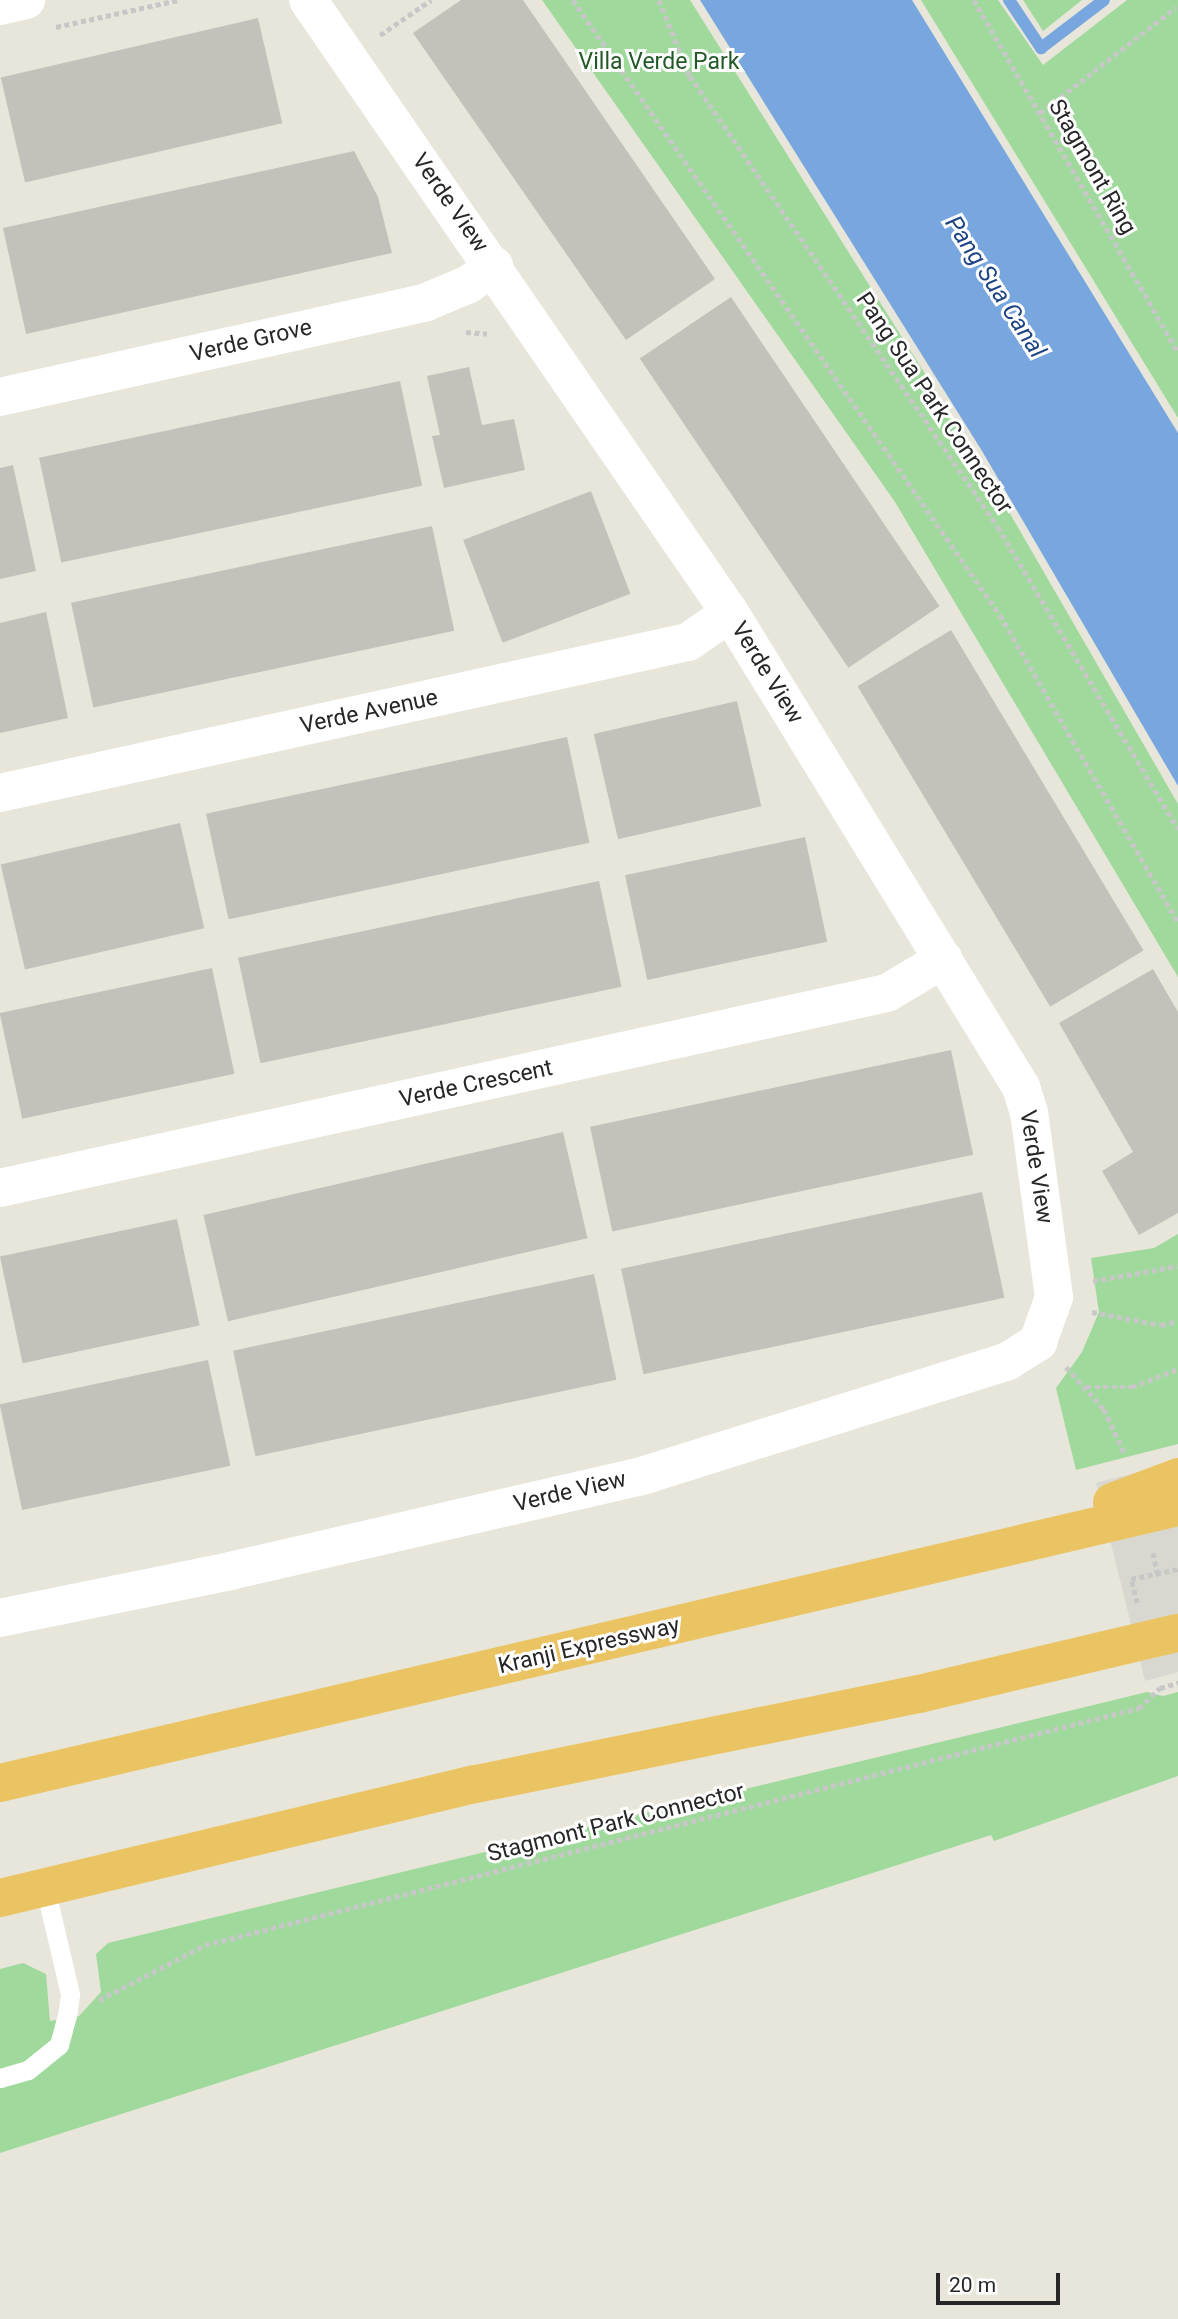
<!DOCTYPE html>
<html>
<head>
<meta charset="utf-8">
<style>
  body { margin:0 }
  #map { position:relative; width:1178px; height:2319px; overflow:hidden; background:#e8e6da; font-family:Roboto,sans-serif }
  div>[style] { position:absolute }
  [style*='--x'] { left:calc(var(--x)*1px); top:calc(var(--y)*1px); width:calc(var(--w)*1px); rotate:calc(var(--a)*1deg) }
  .green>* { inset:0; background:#a0d99c }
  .plaza>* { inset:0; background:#d9d8d0 }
  .water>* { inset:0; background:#78a6de }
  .stream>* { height:12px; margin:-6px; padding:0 6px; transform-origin:6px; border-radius:6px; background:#78a6de }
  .building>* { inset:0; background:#c3c2ba; transform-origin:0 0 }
  .path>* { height:4.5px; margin-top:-2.25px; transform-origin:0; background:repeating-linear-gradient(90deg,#c7c7c7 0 5px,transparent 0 8.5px) }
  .service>* { height:19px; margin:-9.5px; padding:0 9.5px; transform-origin:9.5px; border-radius:9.5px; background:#fff }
  .minor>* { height:38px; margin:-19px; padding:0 19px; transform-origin:19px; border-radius:19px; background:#fff }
  .motorway>* { height:38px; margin:-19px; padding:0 19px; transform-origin:19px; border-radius:19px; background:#eac463 }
  span { translate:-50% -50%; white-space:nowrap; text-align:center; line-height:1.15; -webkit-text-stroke:6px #fff; paint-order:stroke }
  .park-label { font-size:23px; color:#215a26 }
  .street-label { font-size:23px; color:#272727 }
  .water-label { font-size:24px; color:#1d4385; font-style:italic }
  .scale { position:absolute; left:936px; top:2273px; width:124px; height:32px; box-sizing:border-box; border:4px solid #272727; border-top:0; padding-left:9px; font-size:21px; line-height:24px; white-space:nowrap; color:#272727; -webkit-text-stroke:5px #fff; paint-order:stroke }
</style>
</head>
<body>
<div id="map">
  <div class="green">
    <i style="clip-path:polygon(542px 0,690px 0,976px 455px,1178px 804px,1178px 977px,895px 502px)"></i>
    <i style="clip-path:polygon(921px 0,998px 0,1043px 65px,1127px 0,1178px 0,1178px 418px)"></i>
    <i style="clip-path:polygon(1023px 0,1082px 0,1043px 31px)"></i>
    <i style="clip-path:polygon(1178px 1234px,1178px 1444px,1076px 1470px,1056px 1388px,1082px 1352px,1099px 1312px,1091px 1258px,1154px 1248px)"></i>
    <i style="clip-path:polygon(1147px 1692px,1163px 1696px,1178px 1692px,1178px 1776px,994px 1841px,991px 1835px,0 2153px,0 1969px,23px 1963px,46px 1974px,50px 2021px,79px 2016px,101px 1992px,96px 1954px,108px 1943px)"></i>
  </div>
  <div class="plaza">
    <i style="clip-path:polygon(1178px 1462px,1178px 1672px,1145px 1681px,1096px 1483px)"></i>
  </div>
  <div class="water">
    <i style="clip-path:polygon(700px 0,912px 0,1178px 433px,1178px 786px,982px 451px)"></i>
  </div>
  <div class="stream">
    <i style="--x:1009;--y:0;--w:58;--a:56.3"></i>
    <i style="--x:1041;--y:48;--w:79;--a:-37.3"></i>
  </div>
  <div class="building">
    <i style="clip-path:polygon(461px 0,523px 0,715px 279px,626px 340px,413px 33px)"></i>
    <i style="left:258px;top:18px;width:108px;height:264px;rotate:77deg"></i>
    <i style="clip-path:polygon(354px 151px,378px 197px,392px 253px,26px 334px,3px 228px)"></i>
    <i style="left:731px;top:297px;width:373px;height:110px;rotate:56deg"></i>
    <i style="clip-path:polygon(469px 367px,482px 425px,514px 419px,525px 470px,444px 488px,432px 436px,440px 435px,427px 376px)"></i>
    <i style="left:400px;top:381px;width:107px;height:369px;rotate:78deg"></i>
    <i style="clip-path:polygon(13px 465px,36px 571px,0 579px,0 468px)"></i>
    <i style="left:591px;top:491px;width:110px;height:137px;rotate:69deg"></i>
    <i style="left:432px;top:526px;width:107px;height:369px;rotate:78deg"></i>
    <i style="clip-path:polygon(46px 612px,68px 718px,0 733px,0 623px)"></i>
    <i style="left:951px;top:630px;width:374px;height:109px;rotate:59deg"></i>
    <i style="left:737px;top:701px;width:108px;height:147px;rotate:77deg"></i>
    <i style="left:567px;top:737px;width:108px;height:369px;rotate:78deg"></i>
    <i style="left:180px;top:823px;width:108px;height:184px;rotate:77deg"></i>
    <i style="left:805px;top:837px;width:107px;height:184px;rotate:78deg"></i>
    <i style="left:599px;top:881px;width:108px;height:369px;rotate:78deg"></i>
    <i style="left:212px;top:968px;width:108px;height:217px;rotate:78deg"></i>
    <i style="clip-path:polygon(1153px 969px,1178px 1012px,1178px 1213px,1139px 1235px,1102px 1171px,1133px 1152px,1059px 1023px)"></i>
    <i style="left:951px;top:1050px;width:107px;height:369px;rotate:78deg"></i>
    <i style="left:563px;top:1132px;width:109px;height:369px;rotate:77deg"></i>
    <i style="left:982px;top:1192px;width:108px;height:369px;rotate:78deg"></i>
    <i style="left:177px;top:1219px;width:109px;height:181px;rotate:78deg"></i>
    <i style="left:594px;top:1274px;width:108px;height:369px;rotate:78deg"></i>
    <i style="left:208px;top:1360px;width:108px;height:213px;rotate:78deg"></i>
  </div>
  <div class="path">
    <i style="--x:573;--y:0;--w:749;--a:55.23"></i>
    <i style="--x:1000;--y:615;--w:355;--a:59.9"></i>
    <i style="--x:659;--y:0;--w:82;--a:67.8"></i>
    <i style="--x:690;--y:76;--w:546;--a:55.67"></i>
    <i style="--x:998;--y:527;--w:352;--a:59.2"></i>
    <i style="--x:974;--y:0;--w:407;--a:59.9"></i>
    <i style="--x:56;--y:27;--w:125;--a:-12.5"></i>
    <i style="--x:380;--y:35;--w:62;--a:-34.5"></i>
    <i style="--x:1040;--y:113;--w:172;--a:-37.9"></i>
    <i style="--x:466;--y:332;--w:21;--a:5"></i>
    <i style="--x:1093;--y:1281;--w:86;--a:-10"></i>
    <i style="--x:1092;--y:1312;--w:70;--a:10.7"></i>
    <i style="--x:1161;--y:1325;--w:17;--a:-13"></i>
    <i style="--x:1066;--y:1367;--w:57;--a:47.9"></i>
    <i style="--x:1104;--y:1409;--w:50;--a:65"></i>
    <i style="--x:1086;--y:1387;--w:46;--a:0"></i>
    <i style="--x:1132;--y:1387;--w:49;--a:-21.4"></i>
    <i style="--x:1153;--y:1553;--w:22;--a:77"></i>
    <i style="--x:1137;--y:1603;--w:25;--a:-104"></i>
    <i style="--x:1131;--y:1579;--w:48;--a:-12"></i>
    <i style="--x:99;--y:2000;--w:119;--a:-27.4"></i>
    <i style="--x:205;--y:1945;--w:964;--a:-14.24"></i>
    <i style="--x:1139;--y:1708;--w:29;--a:-44"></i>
    <i style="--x:1160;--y:1688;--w:19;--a:-16"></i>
  </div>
  <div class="service">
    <i style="--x:0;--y:2078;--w:29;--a:-16"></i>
    <i style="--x:28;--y:2070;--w:40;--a:-39"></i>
    <i style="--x:59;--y:2045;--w:30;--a:-75"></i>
    <i style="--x:67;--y:2016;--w:22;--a:-82"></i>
    <i style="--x:70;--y:1994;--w:110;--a:-103.2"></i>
  </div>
  <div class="minor">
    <i style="--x:0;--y:6;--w:27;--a:-13"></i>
    <i style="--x:0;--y:397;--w:434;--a:-12.5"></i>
    <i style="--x:424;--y:303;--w:49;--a:-22.9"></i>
    <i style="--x:469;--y:284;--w:31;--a:-36"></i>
    <i style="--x:0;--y:793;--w:704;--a:-12.38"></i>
    <i style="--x:688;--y:642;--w:51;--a:-34.6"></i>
    <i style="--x:0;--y:1188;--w:908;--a:-12.4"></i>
    <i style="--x:887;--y:993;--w:66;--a:-30.8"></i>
    <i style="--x:0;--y:1618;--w:235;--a:-11.5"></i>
    <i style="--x:230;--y:1571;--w:426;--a:-13"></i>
    <i style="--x:645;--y:1475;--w:380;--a:-17.4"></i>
    <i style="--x:1008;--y:1361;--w:36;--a:-32"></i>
    <i style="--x:1038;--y:1342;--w:48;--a:-70.4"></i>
    <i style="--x:1054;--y:1297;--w:186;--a:-97.7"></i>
    <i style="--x:1029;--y:1113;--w:27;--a:-107"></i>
    <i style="--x:1021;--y:1087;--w:556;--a:-121.55"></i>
    <i style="--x:730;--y:613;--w:744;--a:-124.54"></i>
  </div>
  <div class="motorway">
    <i style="--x:1112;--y:1502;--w:71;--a:-20.7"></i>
    <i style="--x:0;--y:1783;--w:1210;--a:-13.19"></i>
    <i style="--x:0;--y:1898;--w:489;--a:-13.5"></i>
    <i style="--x:476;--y:1784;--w:452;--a:-11.5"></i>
    <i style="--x:919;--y:1694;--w:266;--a:-13.3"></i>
  </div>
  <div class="park-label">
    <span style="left:659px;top:62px">Villa Verde Park</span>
  </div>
  <div class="street-label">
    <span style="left:1092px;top:167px;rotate:60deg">Stagmont Ring</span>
    <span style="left:450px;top:203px;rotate:55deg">Verde View</span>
    <span style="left:251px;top:341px;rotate:-13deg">Verde Grove</span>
    <span style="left:934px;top:403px;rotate:56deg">Pang Sua Park Connector</span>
    <span style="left:767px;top:673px;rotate:58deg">Verde View</span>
    <span style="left:369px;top:712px;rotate:-12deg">Verde Avenue</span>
    <span style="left:476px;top:1084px;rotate:-12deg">Verde Crescent</span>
    <span style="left:1036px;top:1167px;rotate:81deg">Verde View</span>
    <span style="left:570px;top:1492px;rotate:-13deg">Verde View</span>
    <span style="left:589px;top:1646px;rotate:-13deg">Kranji Expressway</span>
    <span style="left:616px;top:1823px;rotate:-14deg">Stagmont Park Connector</span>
  </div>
  <div class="water-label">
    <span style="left:995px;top:287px;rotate:57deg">Pang Sua Canal</span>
  </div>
  <div class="scale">20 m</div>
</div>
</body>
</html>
